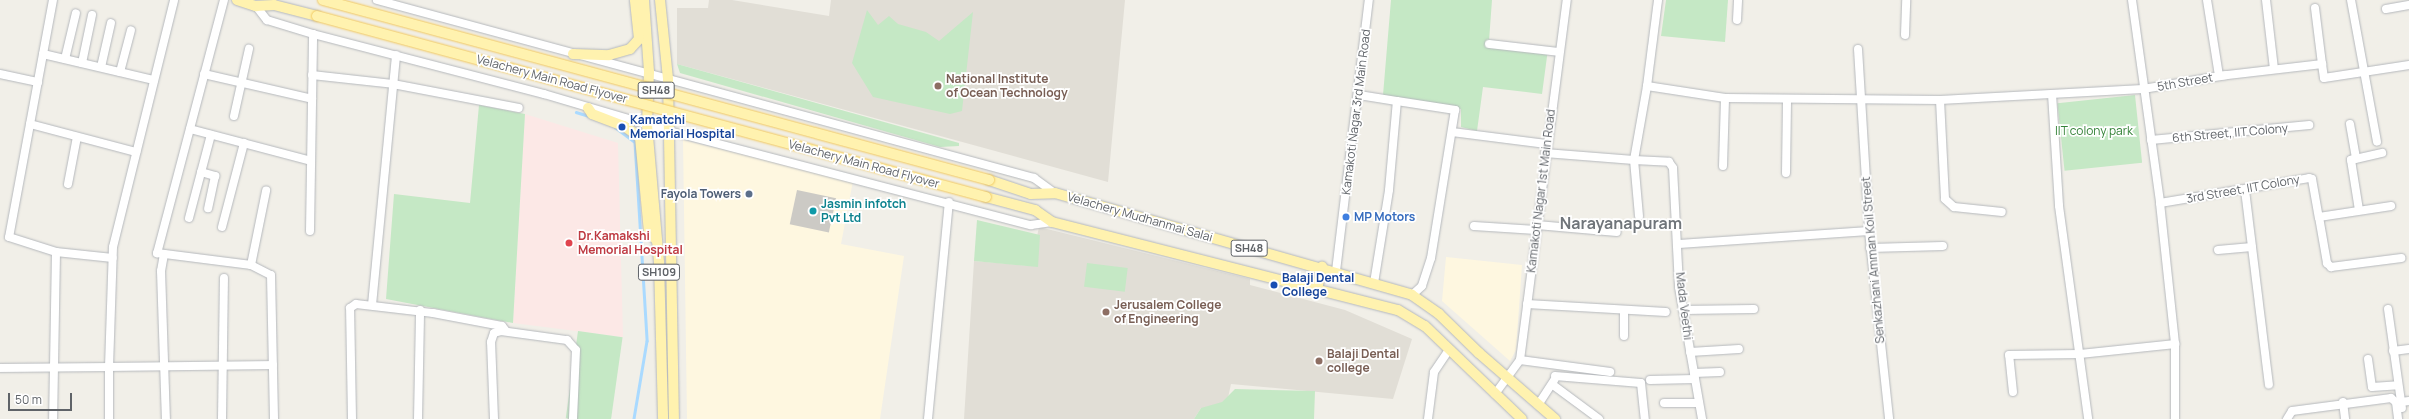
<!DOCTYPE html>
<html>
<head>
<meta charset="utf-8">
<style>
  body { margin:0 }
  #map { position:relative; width:2409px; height:419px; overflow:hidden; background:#f1efe8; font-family:Manrope,sans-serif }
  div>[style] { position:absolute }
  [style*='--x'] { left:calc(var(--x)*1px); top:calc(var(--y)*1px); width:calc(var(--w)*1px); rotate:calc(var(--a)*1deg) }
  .commercial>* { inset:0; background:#fef7e0 }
  .education>* { inset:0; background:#e1ded6 }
  .medical>* { inset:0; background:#fce8e6 }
  .green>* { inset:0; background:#c5e8c5; transform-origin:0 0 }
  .stream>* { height:2.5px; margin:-1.25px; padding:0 1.25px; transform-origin:1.25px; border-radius:1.25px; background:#aadaff }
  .building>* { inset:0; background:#cccac5; transform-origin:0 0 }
  .roads { filter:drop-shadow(0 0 1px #b5b8bc) drop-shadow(0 0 1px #b5b8bc) }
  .minor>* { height:8px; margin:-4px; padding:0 4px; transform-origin:4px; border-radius:4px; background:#fff }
  .major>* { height:10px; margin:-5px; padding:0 5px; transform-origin:5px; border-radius:5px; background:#fff2af }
  .bridges { filter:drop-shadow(0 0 1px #f2c960) drop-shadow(0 0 1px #f2c960) }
  .major-bridge>* { height:10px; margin:-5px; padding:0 5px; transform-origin:5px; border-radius:5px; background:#fff2af }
  .dots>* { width:11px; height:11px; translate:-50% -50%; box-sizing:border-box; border:2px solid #fff; border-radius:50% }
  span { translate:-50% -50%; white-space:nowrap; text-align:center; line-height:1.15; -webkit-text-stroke:3.5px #fff; paint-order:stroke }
  .shield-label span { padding:1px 3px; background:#fff; border:1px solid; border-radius:3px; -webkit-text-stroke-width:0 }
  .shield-label { font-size:11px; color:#5f6368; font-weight:700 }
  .street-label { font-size:12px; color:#5f6368 }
  .education-label { font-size:12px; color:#785e54; font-weight:700 }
  .left { translate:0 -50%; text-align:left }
  .transit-label { font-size:12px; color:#164399; font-weight:700 }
  .park-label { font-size:12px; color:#348238 }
  .service-label { font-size:12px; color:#4e5e75; font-weight:700 }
  .right { translate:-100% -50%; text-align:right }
  .culture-label { font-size:12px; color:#0d838f; font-weight:700 }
  .shop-label { font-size:12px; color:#366cbe; font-weight:700 }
  .health-label { font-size:12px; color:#be3a42; font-weight:700 }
  .district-label { font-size:16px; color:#70757a; font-weight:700 }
  .scale { position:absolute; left:8px; top:393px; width:64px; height:18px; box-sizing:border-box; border:2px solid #5f6368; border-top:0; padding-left:5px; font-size:12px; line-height:14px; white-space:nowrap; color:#5f6368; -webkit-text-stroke:3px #fff; paint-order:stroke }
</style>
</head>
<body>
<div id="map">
  <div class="commercial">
    <i style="clip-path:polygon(683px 140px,853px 181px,841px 244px,904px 256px,880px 419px,687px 419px)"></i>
    <i style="clip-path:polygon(1446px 257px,1522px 265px,1516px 350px,1510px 361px,1442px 301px)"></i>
  </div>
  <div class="education">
    <i style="clip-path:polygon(709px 0,732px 0,829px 16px,831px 0,1125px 0,1108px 182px,677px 64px,677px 8px,708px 8px)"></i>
    <i style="clip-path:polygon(1039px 227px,1250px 279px,1250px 285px,1345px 310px,1412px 339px,1393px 399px,1231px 384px,1226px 407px,1201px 408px,1194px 419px,964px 419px,974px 261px,1031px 266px)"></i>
  </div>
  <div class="medical">
    <i style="clip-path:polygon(525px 114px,618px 143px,623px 337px,513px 323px)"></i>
  </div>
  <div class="green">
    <i style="clip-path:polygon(1391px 0,1492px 0,1489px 41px,1548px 49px,1542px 94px,1483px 87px,1477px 131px,1461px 127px,1461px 109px,1383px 95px)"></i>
    <i style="clip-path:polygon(1666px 0,1728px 0,1725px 42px,1661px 36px)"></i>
    <i style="clip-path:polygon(867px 10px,878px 25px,889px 16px,898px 24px,926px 32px,939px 41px,973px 12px,962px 111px,950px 114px,873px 97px,852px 63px)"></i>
    <i style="clip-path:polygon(677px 64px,959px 143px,959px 146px,940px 147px,680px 73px)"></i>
    <i style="left:2135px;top:95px;width:68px;height:78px;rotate:84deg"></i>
    <i style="clip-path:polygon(479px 105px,525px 114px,513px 323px,386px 299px,394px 194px,470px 203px)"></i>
    <i style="clip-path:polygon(977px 220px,1040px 235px,1038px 267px,974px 261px)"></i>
    <i style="left:1087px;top:263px;width:41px;height:24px;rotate:7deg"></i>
    <i style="left:578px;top:331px;width:45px;height:88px;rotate:8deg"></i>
    <i style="clip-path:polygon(1235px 389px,1315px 391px,1314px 419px,1194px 419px,1201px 408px,1222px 402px)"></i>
  </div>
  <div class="stream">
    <i style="--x:576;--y:112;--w:14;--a:17"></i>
    <i style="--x:615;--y:127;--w:25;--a:37"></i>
    <i style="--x:635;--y:142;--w:199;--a:86.5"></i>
    <i style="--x:647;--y:341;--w:79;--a:99.5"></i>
  </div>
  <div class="building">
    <i style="left:797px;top:190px;width:40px;height:35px;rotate:12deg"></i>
  </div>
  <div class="roads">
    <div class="minor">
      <i style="--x:53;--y:0;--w:241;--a:100.5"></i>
      <i style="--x:9;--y:237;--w:49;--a:17.7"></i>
      <i style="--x:56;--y:252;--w:167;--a:91"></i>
      <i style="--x:224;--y:0;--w:262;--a:104.8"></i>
      <i style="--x:157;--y:253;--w:95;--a:7.3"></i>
      <i style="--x:251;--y:265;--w:22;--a:27"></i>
      <i style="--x:271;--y:275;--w:144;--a:88.8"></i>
      <i style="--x:377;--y:0;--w:681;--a:15.16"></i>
      <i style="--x:1034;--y:178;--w:26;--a:36"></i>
      <i style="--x:2132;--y:0;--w:205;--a:82.1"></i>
      <i style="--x:2160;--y:203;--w:142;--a:83.9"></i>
      <i style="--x:2175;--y:344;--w:75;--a:90"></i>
      <i style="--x:2207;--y:0;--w:77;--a:81"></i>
      <i style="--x:2219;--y:76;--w:104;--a:-6.6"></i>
      <i style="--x:2322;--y:64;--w:14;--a:82"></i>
      <i style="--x:2324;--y:78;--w:86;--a:-8.7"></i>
      <i style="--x:2266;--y:0;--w:69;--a:83.4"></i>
      <i style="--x:2351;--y:0;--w:144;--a:79.6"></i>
      <i style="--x:256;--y:6;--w:18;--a:52"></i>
      <i style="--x:267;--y:20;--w:48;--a:16.9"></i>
      <i style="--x:313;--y:34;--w:239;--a:14.6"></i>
      <i style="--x:544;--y:94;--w:130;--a:16.5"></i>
      <i style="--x:669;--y:131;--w:374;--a:14.6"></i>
      <i style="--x:1031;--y:225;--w:21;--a:-8"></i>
      <i style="--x:2315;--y:8;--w:56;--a:82.9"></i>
      <i style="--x:2386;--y:9;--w:23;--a:-10"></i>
      <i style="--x:1737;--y:20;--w:20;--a:-87"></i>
      <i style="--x:1905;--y:35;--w:35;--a:-88"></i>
      <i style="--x:1489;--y:44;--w:70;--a:6.5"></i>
      <i style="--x:1858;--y:49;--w:182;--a:86.5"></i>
      <i style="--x:1869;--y:231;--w:189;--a:83.9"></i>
      <i style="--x:43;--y:54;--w:114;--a:13.2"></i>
      <i style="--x:65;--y:59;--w:47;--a:-76.6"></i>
      <i style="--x:82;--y:63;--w:49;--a:-78.2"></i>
      <i style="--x:101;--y:67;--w:45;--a:-77.2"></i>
      <i style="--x:120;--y:72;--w:43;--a:-75.3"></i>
      <i style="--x:0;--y:74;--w:39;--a:12"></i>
      <i style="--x:204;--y:74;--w:111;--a:13"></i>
      <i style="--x:312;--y:75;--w:81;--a:6.3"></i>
      <i style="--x:393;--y:84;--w:128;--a:10.8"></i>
      <i style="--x:1647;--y:86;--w:87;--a:-82.7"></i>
      <i style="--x:2052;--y:94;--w:112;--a:86.4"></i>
      <i style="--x:2059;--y:206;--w:215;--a:82.2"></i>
      <i style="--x:1359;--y:95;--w:38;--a:9"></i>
      <i style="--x:1940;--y:100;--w:99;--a:87.1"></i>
      <i style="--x:1945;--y:199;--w:12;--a:42"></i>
      <i style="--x:1954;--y:207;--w:48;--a:5.9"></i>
      <i style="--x:234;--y:116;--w:69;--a:-77.4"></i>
      <i style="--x:30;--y:124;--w:110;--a:14.8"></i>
      <i style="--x:2350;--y:124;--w:35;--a:80"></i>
      <i style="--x:190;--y:129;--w:125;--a:14.8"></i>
      <i style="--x:1452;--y:132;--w:95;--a:7.3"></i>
      <i style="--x:2151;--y:140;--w:159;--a:-5.4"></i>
      <i style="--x:1545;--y:153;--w:89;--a:4.5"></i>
      <i style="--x:1634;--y:160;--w:75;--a:-80"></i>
      <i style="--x:1647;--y:86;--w:79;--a:8.7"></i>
      <i style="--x:1725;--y:98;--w:215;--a:0.5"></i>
      <i style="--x:1940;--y:100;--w:203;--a:-3.1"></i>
      <i style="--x:2143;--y:89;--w:85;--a:-9.5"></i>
      <i style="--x:1723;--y:166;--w:68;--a:-88.3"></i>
      <i style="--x:201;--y:172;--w:15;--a:16"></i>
      <i style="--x:215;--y:176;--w:33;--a:102"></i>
      <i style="--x:1786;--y:173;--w:74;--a:-89.2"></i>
      <i style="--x:68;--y:184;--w:48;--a:-79.2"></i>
      <i style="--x:2245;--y:190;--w:196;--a:83"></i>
      <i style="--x:2160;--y:203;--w:151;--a:-9.5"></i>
      <i style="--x:2309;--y:178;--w:3;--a:18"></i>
      <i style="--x:2312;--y:179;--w:39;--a:80"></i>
      <i style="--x:2319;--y:217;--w:73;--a:-8.7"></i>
      <i style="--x:2359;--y:210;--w:51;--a:-99.1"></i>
      <i style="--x:2351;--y:160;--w:32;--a:-13"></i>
      <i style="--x:1639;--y:216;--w:56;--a:-95.1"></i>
      <i style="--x:1634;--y:160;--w:35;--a:3"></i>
      <i style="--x:1669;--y:162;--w:7;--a:56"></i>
      <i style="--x:1673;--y:168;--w:119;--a:87.1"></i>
      <i style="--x:1679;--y:287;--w:134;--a:80.1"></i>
      <i style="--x:2319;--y:217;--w:47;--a:80.1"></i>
      <i style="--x:2327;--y:263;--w:6;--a:45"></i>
      <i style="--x:2331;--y:267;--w:71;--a:-7.3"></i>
      <i style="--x:189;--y:218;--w:86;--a:-75.2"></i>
      <i style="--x:1537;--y:225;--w:80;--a:5"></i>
      <i style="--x:1474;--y:226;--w:62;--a:3.7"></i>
      <i style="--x:222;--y:227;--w:87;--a:-75.3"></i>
      <i style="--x:310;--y:231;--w:197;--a:-89.1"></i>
      <i style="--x:1679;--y:244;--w:190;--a:-3.9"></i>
      <i style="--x:1870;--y:248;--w:73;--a:-1.6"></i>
      <i style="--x:2218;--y:250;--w:34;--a:-5"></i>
      <i style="--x:56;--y:252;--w:57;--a:6"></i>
      <i style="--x:164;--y:254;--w:17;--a:100"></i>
      <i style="--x:161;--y:271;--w:148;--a:88.1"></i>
      <i style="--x:251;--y:265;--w:76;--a:-78.5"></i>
      <i style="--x:1336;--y:271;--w:273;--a:-83.1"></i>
      <i style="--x:1374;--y:283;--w:94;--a:-80.8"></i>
      <i style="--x:1389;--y:190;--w:89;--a:-84.9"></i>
      <i style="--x:1397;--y:101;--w:59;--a:8.8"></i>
      <i style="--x:1455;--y:110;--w:150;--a:99.2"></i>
      <i style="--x:1431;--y:258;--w:29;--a:108"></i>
      <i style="--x:1422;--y:286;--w:13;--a:138"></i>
      <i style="--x:1527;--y:304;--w:139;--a:3.3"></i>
      <i style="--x:372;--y:305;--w:251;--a:-84.5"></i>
      <i style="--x:2388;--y:309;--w:100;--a:82"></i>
      <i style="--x:1624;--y:310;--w:26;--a:90"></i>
      <i style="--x:1683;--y:310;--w:71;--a:-0.8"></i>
      <i style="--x:2393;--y:351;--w:16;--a:-7"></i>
      <i style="--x:1690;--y:352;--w:49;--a:-3.5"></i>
      <i style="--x:2368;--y:359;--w:28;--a:82"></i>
      <i style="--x:2372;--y:387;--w:26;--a:-4"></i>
      <i style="--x:1520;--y:360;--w:91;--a:7.6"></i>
      <i style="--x:0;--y:368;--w:109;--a:-0.5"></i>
      <i style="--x:109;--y:367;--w:120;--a:-88.1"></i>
      <i style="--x:113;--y:247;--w:254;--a:-76.1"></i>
      <i style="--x:1694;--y:373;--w:26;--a:-2"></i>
      <i style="--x:1555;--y:376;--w:86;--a:4.7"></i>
      <i style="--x:1641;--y:383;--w:36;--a:84"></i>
      <i style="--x:1650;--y:380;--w:45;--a:-1.3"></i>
      <i style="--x:1553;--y:385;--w:57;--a:36.5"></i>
      <i style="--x:2013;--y:392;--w:37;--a:-96"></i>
      <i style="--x:2009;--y:355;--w:71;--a:-0.8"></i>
      <i style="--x:2080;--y:354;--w:96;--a:-6"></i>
      <i style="--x:1495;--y:394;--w:42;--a:-53.7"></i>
      <i style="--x:1520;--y:360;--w:363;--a:-82.6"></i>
      <i style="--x:2343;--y:402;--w:17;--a:83"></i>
      <i style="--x:2401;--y:402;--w:8;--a:-7"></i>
      <i style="--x:1664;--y:403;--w:35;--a:0"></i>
      <i style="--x:1538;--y:405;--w:30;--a:-57"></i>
      <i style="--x:109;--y:419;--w:52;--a:-90"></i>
      <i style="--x:109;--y:367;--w:164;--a:-0.7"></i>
      <i style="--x:222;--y:419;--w:141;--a:-89.2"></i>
      <i style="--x:352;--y:419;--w:111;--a:-91"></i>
      <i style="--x:350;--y:308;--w:7;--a:-34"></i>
      <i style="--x:356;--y:304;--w:78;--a:6.7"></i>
      <i style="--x:433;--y:313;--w:70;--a:10.7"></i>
      <i style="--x:502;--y:326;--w:6;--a:51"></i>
      <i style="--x:418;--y:419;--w:109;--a:-88.9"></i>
      <i style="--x:494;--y:419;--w:77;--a:-92.2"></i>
      <i style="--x:491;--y:342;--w:9;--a:-72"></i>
      <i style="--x:494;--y:333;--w:7;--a:-16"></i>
      <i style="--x:501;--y:331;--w:67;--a:7.8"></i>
      <i style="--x:567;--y:340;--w:13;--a:48"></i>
      <i style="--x:576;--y:350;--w:69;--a:92.5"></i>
      <i style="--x:928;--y:419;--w:218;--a:-84.5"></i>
      <i style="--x:1428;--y:419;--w:47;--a:-82.7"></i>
      <i style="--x:1434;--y:372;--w:27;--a:-56"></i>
      <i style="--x:2287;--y:419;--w:9;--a:-58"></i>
      <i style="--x:2292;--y:411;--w:100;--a:-7.5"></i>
      <i style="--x:2391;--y:398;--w:6;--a:39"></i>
      <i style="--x:2396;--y:402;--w:17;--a:83"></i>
    </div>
    <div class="major">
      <i style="--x:237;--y:0;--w:20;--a:18"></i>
      <i style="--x:256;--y:6;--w:18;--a:-3"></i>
      <i style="--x:274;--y:5;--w:44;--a:14.3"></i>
      <i style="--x:644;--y:0;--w:72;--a:86"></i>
      <i style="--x:649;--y:72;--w:53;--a:92.2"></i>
      <i style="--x:647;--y:125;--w:139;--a:85"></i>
      <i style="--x:659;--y:263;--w:156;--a:88.5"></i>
      <i style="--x:660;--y:0;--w:79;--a:84.2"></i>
      <i style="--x:668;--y:79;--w:340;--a:89"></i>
      <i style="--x:573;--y:54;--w:36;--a:2"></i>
      <i style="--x:609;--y:55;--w:22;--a:-16"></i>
      <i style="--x:630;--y:49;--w:13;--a:-48"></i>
      <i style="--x:639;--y:39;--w:39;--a:-96"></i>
      <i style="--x:588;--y:108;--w:7;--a:56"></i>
      <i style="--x:592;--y:114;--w:34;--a:21"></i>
      <i style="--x:624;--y:126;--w:19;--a:35"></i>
      <i style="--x:640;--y:137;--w:95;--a:84.6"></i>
      <i style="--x:649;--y:232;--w:12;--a:48"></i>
      <i style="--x:989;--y:180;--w:44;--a:18.4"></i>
      <i style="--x:1031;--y:194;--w:24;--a:-2"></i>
      <i style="--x:1055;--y:193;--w:371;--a:15.9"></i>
      <i style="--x:1412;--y:295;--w:33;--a:35"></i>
      <i style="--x:1439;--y:314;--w:56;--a:44.3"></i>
      <i style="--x:1479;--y:353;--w:101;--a:41"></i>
      <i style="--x:986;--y:197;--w:51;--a:14.9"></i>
      <i style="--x:1035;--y:210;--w:21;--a:35"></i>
      <i style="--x:1052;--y:222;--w:357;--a:14.3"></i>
      <i style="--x:1398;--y:310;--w:31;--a:31"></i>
      <i style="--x:1425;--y:326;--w:134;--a:43.8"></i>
      <i style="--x:1317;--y:289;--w:23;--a:-77"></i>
    </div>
  </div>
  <div class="bridges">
    <div class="major-bridge">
      <i style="--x:323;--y:0;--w:690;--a:15.12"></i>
      <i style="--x:317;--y:16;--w:693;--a:15.14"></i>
    </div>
  </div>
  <div class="dots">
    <i style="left:938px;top:86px;background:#8d6e63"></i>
    <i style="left:622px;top:127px;background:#1a4fb4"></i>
    <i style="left:749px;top:194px;background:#5c6f8a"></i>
    <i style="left:813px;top:211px;background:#0f9aa8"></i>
    <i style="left:1346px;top:217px;background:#3f7fe0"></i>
    <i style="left:569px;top:243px;background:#e0444e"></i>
    <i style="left:1274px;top:285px;background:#1a4fb4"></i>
    <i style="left:1106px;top:312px;background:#8d6e63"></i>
    <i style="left:1319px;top:361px;background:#8d6e63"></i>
  </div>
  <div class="shield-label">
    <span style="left:656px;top:90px">SH48</span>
    <span style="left:1249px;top:248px">SH48</span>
    <span style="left:659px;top:272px">SH109</span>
  </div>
  <div class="street-label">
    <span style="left:552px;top:79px;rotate:15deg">Velachery Main Road Flyover</span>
    <span style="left:2185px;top:82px;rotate:-10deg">5th Street</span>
    <span style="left:1356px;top:112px;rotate:-83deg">Kamakoti Nagar 3rd Main Road</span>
    <span style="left:2230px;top:133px;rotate:-5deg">6th Street, IIT Colony</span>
    <span style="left:864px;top:164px;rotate:15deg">Velachery Main Road Flyover</span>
    <span style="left:2243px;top:189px;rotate:-10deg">3rd Street, IIT Colony</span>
    <span style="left:1541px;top:191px;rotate:-83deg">Kamakoti Nagar 1st Main Road</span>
    <span style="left:1140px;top:217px;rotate:16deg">Velachery Mudhanmai Salai</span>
    <span style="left:1873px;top:260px;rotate:-95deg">Senkazhani Amman Koil Street</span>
    <span style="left:1684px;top:306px;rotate:83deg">Mada Veethi</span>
  </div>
  <div class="education-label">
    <span class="left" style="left:946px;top:86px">National Institute<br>of Ocean Technology</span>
    <span class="left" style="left:1114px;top:312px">Jerusalem College<br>of Engineering</span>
    <span class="left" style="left:1327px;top:361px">Balaji Dental<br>college</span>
  </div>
  <div class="transit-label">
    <span class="left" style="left:630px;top:127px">Kamatchi<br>Memorial Hospital</span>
    <span class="left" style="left:1282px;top:285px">Balaji Dental<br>College</span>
  </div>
  <div class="park-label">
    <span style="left:2094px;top:131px">IIT colony park</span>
  </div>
  <div class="service-label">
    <span class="right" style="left:741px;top:194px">Fayola Towers</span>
  </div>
  <div class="culture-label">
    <span class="left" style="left:821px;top:211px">Jasmin infotch<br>Pvt Ltd</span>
  </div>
  <div class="shop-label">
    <span class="left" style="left:1354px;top:217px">MP Motors</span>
  </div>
  <div class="health-label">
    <span class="left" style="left:578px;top:243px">Dr.Kamakshi<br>Memorial Hospital</span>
  </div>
  <div class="district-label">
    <span style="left:1621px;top:223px">Narayanapuram</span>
  </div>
  <div class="scale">50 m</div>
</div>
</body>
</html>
